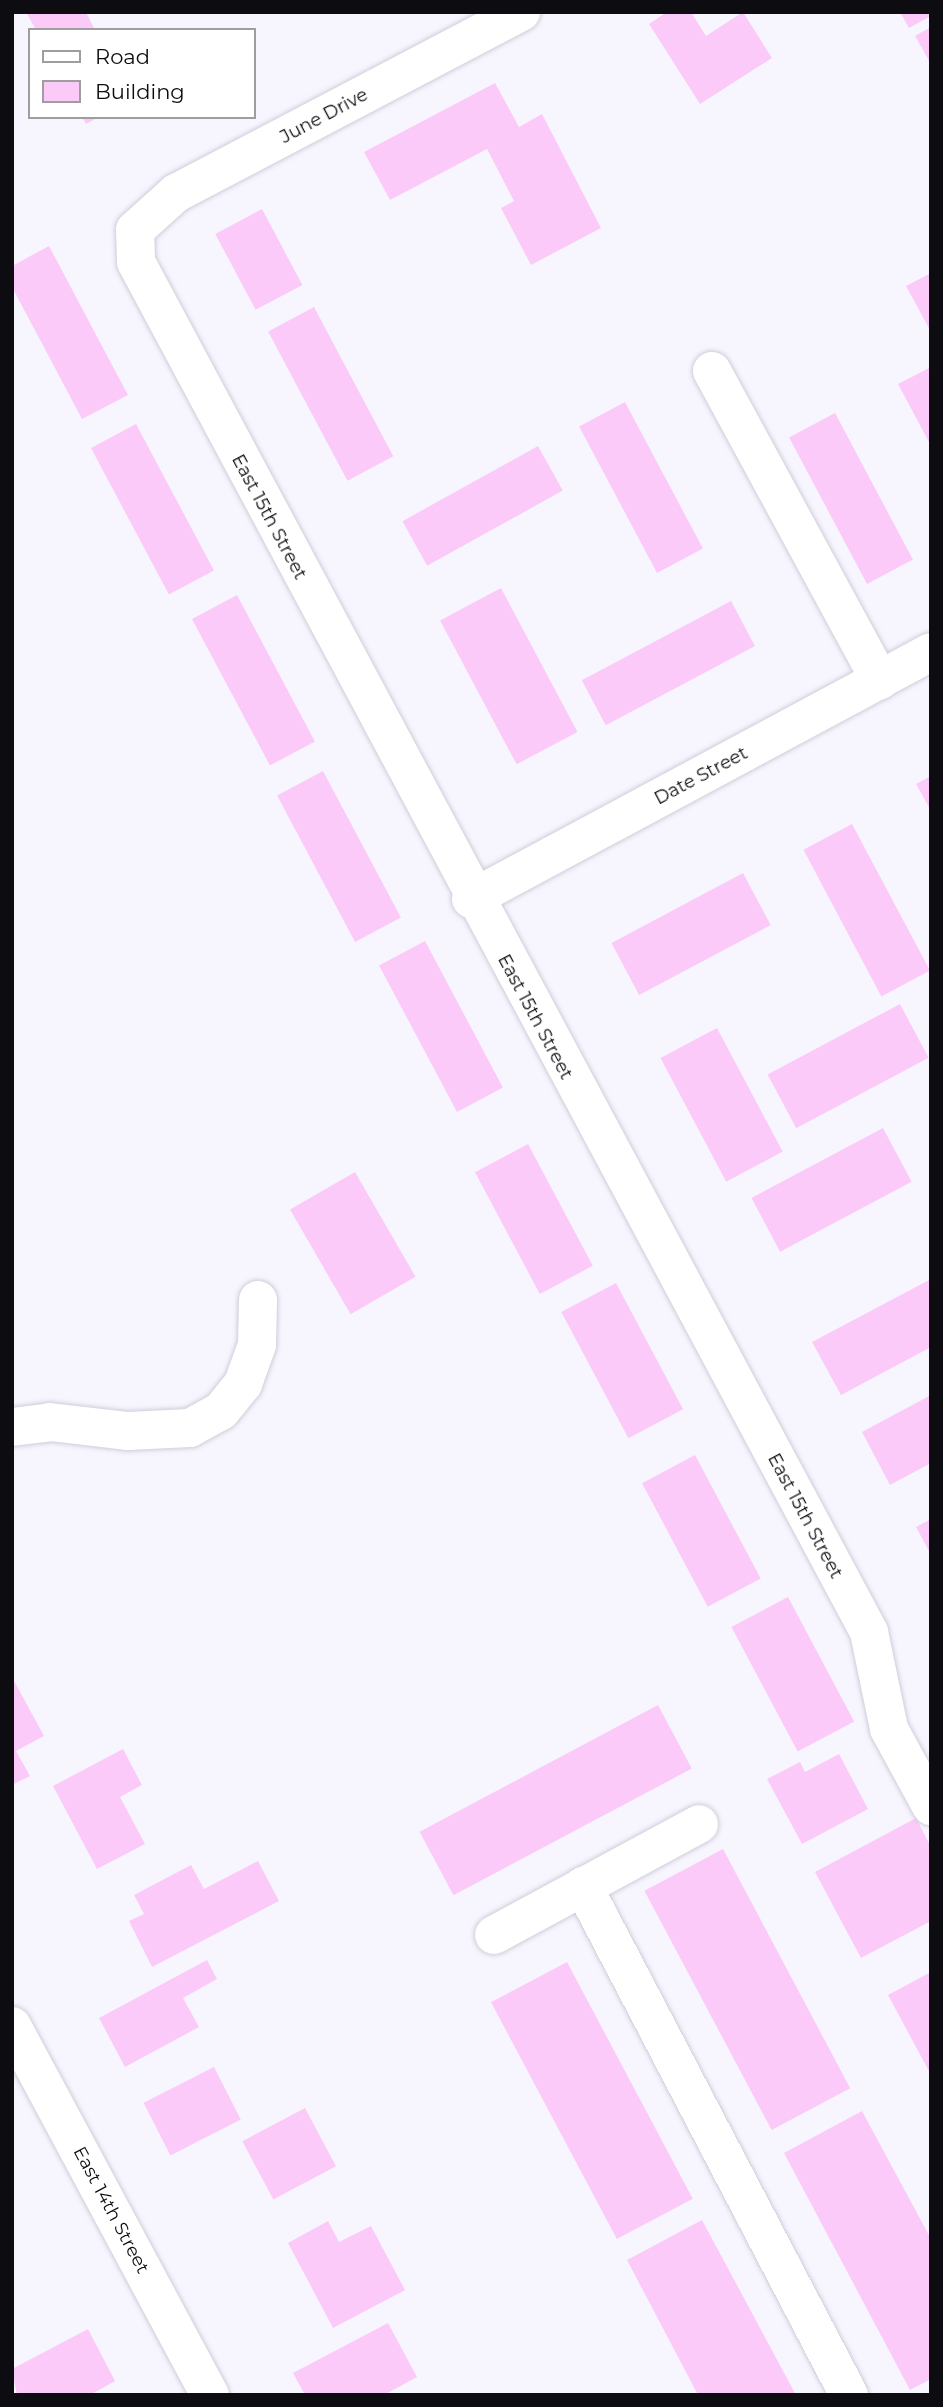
<!DOCTYPE html>
<html>
<head>
<meta charset="utf-8">
<style>
  body { margin:0 }
  #map { position:relative; width:943px; height:2407px; overflow:hidden; background:#f7f6fe; font-family:Montserrat,sans-serif }
  div>[style] { position:absolute }
  [style*='--x'] { left:calc(var(--x)*1px); top:calc(var(--y)*1px); width:calc(var(--w)*1px); rotate:calc(var(--a)*1deg) }
  .building>* { inset:0; background:#fbcaf9; transform-origin:0 0 }
  .roads { filter:drop-shadow(0 0 2px #cfcdda) drop-shadow(0 0 2px #cfcdda) }
  .minor>* { height:38px; margin:-19px; padding:0 19px; transform-origin:19px; border-radius:19px; background:#fff }
  span { translate:-50% -50%; white-space:nowrap; text-align:center; line-height:1.15; -webkit-text-stroke:6px #fff; paint-order:stroke }
  .street-label { font-size:18px; color:#0d0d11 }
  .frame { position:absolute; inset:0; border:14px solid #0d0d11; pointer-events:none }
  .legend { position:absolute; left:28px; top:28px; width:228px; height:91px; box-sizing:border-box; background:#fff; border:2px solid #9e9ea0; margin:0; padding:9px 12px; list-style:none; font-size:21px; color:#0d0d11 }
  .legend li { display:flex; align-items:center; gap:14px; height:35px }
  .legend b { width:35px; border:2px solid #9e9ea0 }
</style>
</head>
<body>
<div id="map">
  <div class="building">
    <i style="clip-path:polygon(26px 12px,86px 12px,95px 30px,36px 30px)"></i>
    <i style="clip-path:polygon(667px 12px,691px 12px,706px 36px,743px 12px,772px 58px,700px 104px,649px 24px)"></i>
    <i style="clip-path:polygon(900px 12px,931px 12px,931px 16px,909px 28px)"></i>
    <i style="clip-path:polygon(931px 27px,931px 64px,915px 36px)"></i>
    <i style="clip-path:polygon(495px 83px,519px 127px,542px 114px,601px 228px,531px 265px,501px 208px,514px 201px,487px 149px,390px 200px,364px 152px)"></i>
    <i style="clip-path:polygon(82px 117px,99px 117px,86px 124px)"></i>
    <i style="left:262px;top:209px;width:86px;height:53px;rotate:62deg"></i>
    <i style="clip-path:polygon(49px 246px,128px 395px,82px 419px,12px 287px,12px 266px)"></i>
    <i style="clip-path:polygon(931px 273px,931px 332px,906px 286px)"></i>
    <i style="left:314px;top:307px;width:169px;height:52px;rotate:62deg"></i>
    <i style="clip-path:polygon(931px 367px,931px 446px,898px 384px)"></i>
    <i style="left:625px;top:402px;width:166px;height:52px;rotate:62deg"></i>
    <i style="left:835px;top:413px;width:166px;height:52px;rotate:62deg"></i>
    <i style="left:136px;top:424px;width:166px;height:51px;rotate:62deg"></i>
    <i style="left:538px;top:446px;width:51px;height:155px;rotate:61deg"></i>
    <i style="left:501px;top:588px;width:163px;height:69px;rotate:62deg"></i>
    <i style="left:237px;top:595px;width:166px;height:51px;rotate:62deg"></i>
    <i style="left:731px;top:601px;width:51px;height:169px;rotate:62deg"></i>
    <i style="left:323px;top:771px;width:166px;height:52px;rotate:62deg"></i>
    <i style="clip-path:polygon(931px 776px,931px 811px,916px 784px)"></i>
    <i style="left:852px;top:824px;width:166px;height:55px;rotate:62deg"></i>
    <i style="left:743px;top:873px;width:59px;height:149px;rotate:62deg"></i>
    <i style="left:425px;top:941px;width:166px;height:52px;rotate:62deg"></i>
    <i style="left:900px;top:1004px;width:61px;height:150px;rotate:62deg"></i>
    <i style="left:717px;top:1028px;width:140px;height:64px;rotate:62deg"></i>
    <i style="left:883px;top:1128px;width:61px;height:149px;rotate:62deg"></i>
    <i style="left:528px;top:1144px;width:138px;height:60px;rotate:62deg"></i>
    <i style="left:355px;top:1172px;width:121px;height:75px;rotate:60deg"></i>
    <i style="clip-path:polygon(931px 1279px,931px 1347px,841px 1395px,812px 1342px)"></i>
    <i style="left:616px;top:1283px;width:143px;height:62px;rotate:62deg"></i>
    <i style="clip-path:polygon(931px 1395px,931px 1463px,890px 1485px,862px 1432px)"></i>
    <i style="left:695px;top:1455px;width:140px;height:60px;rotate:62deg"></i>
    <i style="clip-path:polygon(931px 1519px,931px 1555px,916px 1527px)"></i>
    <i style="left:788px;top:1597px;width:141px;height:64px;rotate:62deg"></i>
    <i style="clip-path:polygon(12px 1677px,44px 1736px,16px 1751px,30px 1776px,12px 1785px)"></i>
    <i style="left:658px;top:1705px;width:72px;height:270px;rotate:62deg"></i>
    <i style="clip-path:polygon(123px 1749px,142px 1785px,120px 1797px,145px 1844px,97px 1869px,53px 1786px)"></i>
    <i style="clip-path:polygon(839px 1754px,868px 1809px,802px 1844px,767px 1779px,800px 1762px,805px 1772px)"></i>
    <i style="clip-path:polygon(916px 1818px,931px 1847px,931px 1921px,861px 1958px,815px 1872px)"></i>
    <i style="left:723px;top:1849px;width:271px;height:89px;rotate:62deg"></i>
    <i style="clip-path:polygon(258px 1861px,279px 1901px,152px 1967px,129px 1921px,144px 1914px,134px 1895px,191px 1865px,204px 1889px)"></i>
    <i style="clip-path:polygon(207px 1960px,217px 1979px,183px 1998px,199px 2027px,125px 2067px,99px 2018px)"></i>
    <i style="left:567px;top:1962px;width:268px;height:86px;rotate:62deg"></i>
    <i style="clip-path:polygon(931px 1972px,931px 2075px,888px 1995px)"></i>
    <i style="left:214px;top:2067px;width:59px;height:79px;rotate:63deg"></i>
    <i style="left:305px;top:2108px;width:66px;height:71px;rotate:62deg"></i>
    <i style="clip-path:polygon(862px 2111px,931px 2239px,931px 2379px,910px 2390px,784px 2153px)"></i>
    <i style="clip-path:polygon(702px 2220px,796px 2395px,698px 2395px,627px 2260px)"></i>
    <i style="clip-path:polygon(328px 2221px,339px 2242px,371px 2226px,405px 2290px,333px 2328px,288px 2243px)"></i>
    <i style="clip-path:polygon(388px 2323px,417px 2377px,384px 2395px,305px 2395px,293px 2373px)"></i>
    <i style="clip-path:polygon(88px 2329px,115px 2381px,90px 2395px,17px 2395px,12px 2369px)"></i>
  </div>
  <div class="roads">
    <div class="minor">
      <i style="--x:521;--y:12;--w:390;--a:152.3"></i>
      <i style="--x:176;--y:193;--w:55;--a:137.9"></i>
      <i style="--x:135;--y:230;--w:32;--a:88"></i>
      <i style="--x:136;--y:262;--w:1554;--a:61.85"></i>
      <i style="--x:869;--y:1632;--w:99;--a:78.3"></i>
      <i style="--x:889;--y:1729;--w:88;--a:61.4"></i>
      <i style="--x:712;--y:371;--w:352;--a:61.5"></i>
      <i style="--x:471;--y:899;--w:522;--a:-28.23"></i>
      <i style="--x:12;--y:1427;--w:38;--a:-7"></i>
      <i style="--x:50;--y:1422;--w:79;--a:6.6"></i>
      <i style="--x:128;--y:1431;--w:62;--a:-2.8"></i>
      <i style="--x:190;--y:1428;--w:35;--a:-29"></i>
      <i style="--x:221;--y:1411;--w:35;--a:-51"></i>
      <i style="--x:243;--y:1384;--w:41;--a:-70.3"></i>
      <i style="--x:257;--y:1345;--w:45;--a:-88.7"></i>
      <i style="--x:583;--y:1886;--w:574;--a:62.41"></i>
      <i style="--x:494;--y:1935;--w:233;--a:-28.4"></i>
      <i style="--x:12;--y:2026;--w:419;--a:61.8"></i>
    </div>
  </div>
  <div class="street-label">
    <span style="left:324px;top:116px;rotate:-28deg">June Drive</span>
    <span style="left:269px;top:517px;rotate:62deg">East 15th Street</span>
    <span style="left:701px;top:776px;rotate:-28deg">Date Street</span>
    <span style="left:535px;top:1017px;rotate:62deg">East 15th Street</span>
    <span style="left:805px;top:1516px;rotate:62deg">East 15th Street</span>
    <span style="left:111px;top:2210px;rotate:62deg">East 14th Street</span>
  </div>
  <div class="frame"></div>
  <ul class="legend">
  <li><b style="height:9px;background:#fff"></b>Road</li>
  <li><b style="height:19px;background:#fbcaf9"></b>Building</li>
  </ul>
</div>
</body>
</html>
